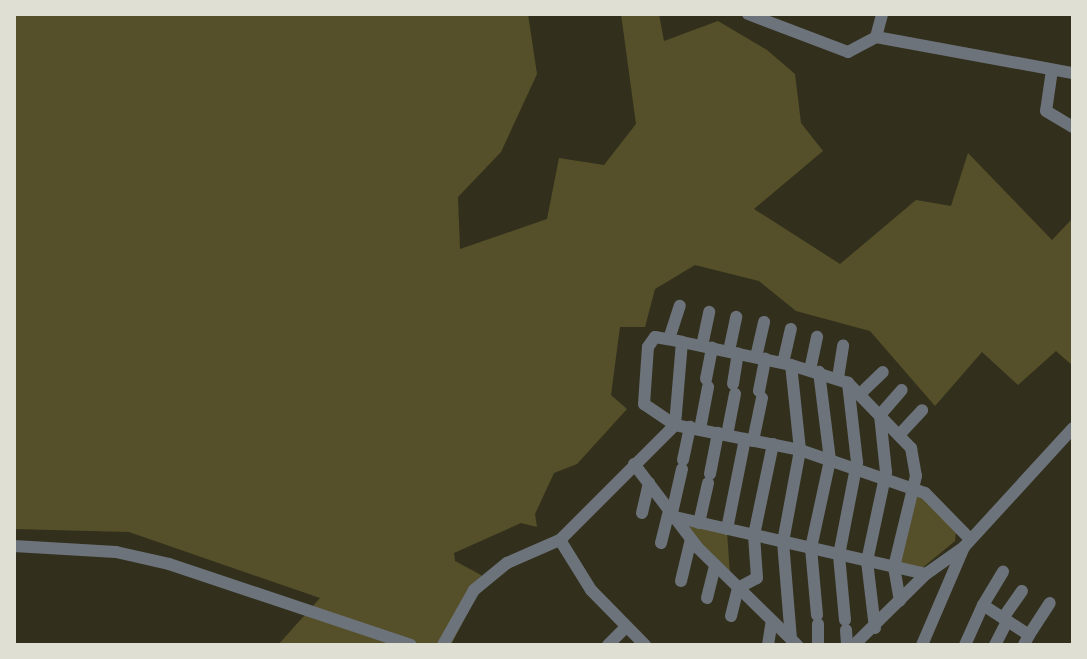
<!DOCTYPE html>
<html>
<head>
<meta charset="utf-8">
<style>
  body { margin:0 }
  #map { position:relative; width:1087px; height:659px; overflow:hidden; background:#32301d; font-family:"DejaVu Sans",sans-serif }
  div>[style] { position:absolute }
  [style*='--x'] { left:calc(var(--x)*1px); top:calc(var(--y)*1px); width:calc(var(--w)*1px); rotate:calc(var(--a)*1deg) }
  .green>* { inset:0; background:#555029 }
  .minor>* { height:12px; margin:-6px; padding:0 6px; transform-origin:6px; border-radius:6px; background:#6d737b }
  span { translate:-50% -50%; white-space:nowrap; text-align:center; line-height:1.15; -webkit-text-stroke:7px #282613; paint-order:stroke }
  .frame { position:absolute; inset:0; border:16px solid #e0dfd4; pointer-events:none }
</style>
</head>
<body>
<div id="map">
  <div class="green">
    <i style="clip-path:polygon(14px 14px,528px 14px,537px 74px,501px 152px,458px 197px,460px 249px,547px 219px,559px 158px,604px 165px,636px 124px,621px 14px,659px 14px,664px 41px,718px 21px,767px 50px,795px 74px,801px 123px,823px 151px,754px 209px,840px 264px,916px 200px,951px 206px,968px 153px,1052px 240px,1073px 218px,1073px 366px,1056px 351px,1018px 385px,982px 352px,935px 406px,870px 331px,796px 311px,759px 281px,695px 265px,655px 289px,645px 327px,620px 327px,611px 395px,627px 409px,577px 464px,554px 473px,535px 514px,537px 527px,521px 523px,454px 553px,455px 561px,481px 575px,482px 585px,451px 645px,278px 645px,320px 598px,129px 532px,14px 529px)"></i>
    <i style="clip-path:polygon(912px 494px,928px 500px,956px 532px,955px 541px,921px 569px,899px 564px)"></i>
    <i style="clip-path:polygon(688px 523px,727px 532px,730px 574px,687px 529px)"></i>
  </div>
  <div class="minor">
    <i style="--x:748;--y:14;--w:107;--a:20.8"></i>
    <i style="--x:848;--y:52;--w:32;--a:-28"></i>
    <i style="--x:876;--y:37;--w:200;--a:10.4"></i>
    <i style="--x:876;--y:37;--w:24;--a:-75"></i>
    <i style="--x:1052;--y:70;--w:41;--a:98.3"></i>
    <i style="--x:1046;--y:111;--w:31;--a:31"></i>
    <i style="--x:669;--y:339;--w:35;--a:-72"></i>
    <i style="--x:702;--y:346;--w:35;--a:-78"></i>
    <i style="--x:729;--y:351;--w:35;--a:-78"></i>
    <i style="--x:756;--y:357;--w:36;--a:-77"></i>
    <i style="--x:783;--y:363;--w:35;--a:-77"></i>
    <i style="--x:810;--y:370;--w:34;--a:-78"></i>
    <i style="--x:838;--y:378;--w:33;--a:-81"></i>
    <i style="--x:706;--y:379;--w:32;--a:-79"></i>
    <i style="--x:733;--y:384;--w:31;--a:-81"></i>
    <i style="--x:759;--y:391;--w:33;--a:-79"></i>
    <i style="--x:859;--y:395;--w:33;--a:-44"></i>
    <i style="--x:675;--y:425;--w:83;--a:-85.2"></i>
    <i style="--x:682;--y:342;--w:111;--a:11.9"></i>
    <i style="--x:791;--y:365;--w:60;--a:17.5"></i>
    <i style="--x:848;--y:383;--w:91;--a:45.9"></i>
    <i style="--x:911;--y:448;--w:28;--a:80"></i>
    <i style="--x:916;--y:476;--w:94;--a:103.6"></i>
    <i style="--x:894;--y:567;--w:34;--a:80"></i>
    <i style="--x:675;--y:425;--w:37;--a:-146"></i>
    <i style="--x:644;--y:404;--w:57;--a:-86"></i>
    <i style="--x:648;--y:347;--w:12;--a:-55"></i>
    <i style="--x:655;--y:337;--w:27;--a:10"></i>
    <i style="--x:700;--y:429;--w:43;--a:-79.2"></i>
    <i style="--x:727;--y:435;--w:42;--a:-79"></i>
    <i style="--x:899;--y:435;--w:34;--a:-47"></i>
    <i style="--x:753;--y:441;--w:44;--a:-78.2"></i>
    <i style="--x:683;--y:460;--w:34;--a:-78"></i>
    <i style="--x:634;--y:464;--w:106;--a:52.7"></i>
    <i style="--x:698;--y:548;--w:139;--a:44.4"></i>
    <i style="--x:710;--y:474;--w:42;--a:-79"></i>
    <i style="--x:642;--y:513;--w:31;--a:-77"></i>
    <i style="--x:672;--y:513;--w:45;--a:-77.2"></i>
    <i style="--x:675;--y:517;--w:257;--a:12.8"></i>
    <i style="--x:699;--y:523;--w:41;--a:-77.3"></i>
    <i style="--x:727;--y:529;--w:92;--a:-78.7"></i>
    <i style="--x:560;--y:540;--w:59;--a:58.2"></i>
    <i style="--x:591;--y:590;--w:77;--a:45.5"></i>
    <i style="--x:661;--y:543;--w:34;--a:-76"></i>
    <i style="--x:14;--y:546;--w:102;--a:3.4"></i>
    <i style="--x:116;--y:552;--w:54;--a:12.8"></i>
    <i style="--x:169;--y:564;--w:255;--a:18.5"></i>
    <i style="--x:681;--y:581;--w:43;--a:-76.6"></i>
    <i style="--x:707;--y:598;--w:34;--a:-76"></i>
    <i style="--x:983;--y:605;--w:39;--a:-59"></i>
    <i style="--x:817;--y:615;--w:67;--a:-95.1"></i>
    <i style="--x:811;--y:548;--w:90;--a:-77.8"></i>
    <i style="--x:830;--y:460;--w:89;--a:-97.1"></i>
    <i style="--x:731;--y:616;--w:29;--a:-76"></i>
    <i style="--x:738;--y:588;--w:21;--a:-28"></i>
    <i style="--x:757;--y:578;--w:43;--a:-94"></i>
    <i style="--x:754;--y:535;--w:93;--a:-78.2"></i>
    <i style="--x:1003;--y:618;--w:33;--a:-55"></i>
    <i style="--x:845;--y:620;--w:65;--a:-95.3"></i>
    <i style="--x:839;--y:555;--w:95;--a:-79"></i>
    <i style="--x:857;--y:462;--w:80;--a:-96.5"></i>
    <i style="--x:818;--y:624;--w:21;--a:90"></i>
    <i style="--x:875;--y:628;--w:67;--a:-96.8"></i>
    <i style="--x:867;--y:561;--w:91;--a:-77.9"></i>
    <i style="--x:886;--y:472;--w:57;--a:-96"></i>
    <i style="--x:880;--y:415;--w:33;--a:-49"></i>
    <i style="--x:846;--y:630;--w:15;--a:86"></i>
    <i style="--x:1029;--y:635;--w:38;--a:-57"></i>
    <i style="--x:791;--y:639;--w:97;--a:-94.7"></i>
    <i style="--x:783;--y:542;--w:94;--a:-79.5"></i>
    <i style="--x:800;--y:450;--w:85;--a:-96"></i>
    <i style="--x:443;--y:645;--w:63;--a:-60.6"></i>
    <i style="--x:474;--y:590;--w:43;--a:-39.3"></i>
    <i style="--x:507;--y:563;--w:58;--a:-23.5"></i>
    <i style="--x:560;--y:540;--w:163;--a:-45"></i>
    <i style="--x:675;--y:425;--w:127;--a:11.3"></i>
    <i style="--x:800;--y:450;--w:132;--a:19"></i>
    <i style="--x:925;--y:493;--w:64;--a:45.6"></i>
    <i style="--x:608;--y:645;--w:25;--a:-45"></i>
    <i style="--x:768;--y:645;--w:24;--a:-81"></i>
    <i style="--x:854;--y:645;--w:101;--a:-44.6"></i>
    <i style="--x:926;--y:574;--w:47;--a:-35.4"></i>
    <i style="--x:922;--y:645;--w:107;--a:-66.8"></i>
    <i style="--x:964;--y:547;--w:161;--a:-47.5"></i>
    <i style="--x:965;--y:645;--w:44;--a:-65.8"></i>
    <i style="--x:983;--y:605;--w:55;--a:33.1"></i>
    <i style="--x:1029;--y:635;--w:11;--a:117"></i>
    <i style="--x:995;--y:645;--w:27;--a:-63"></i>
  </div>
  <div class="frame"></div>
</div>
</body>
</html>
